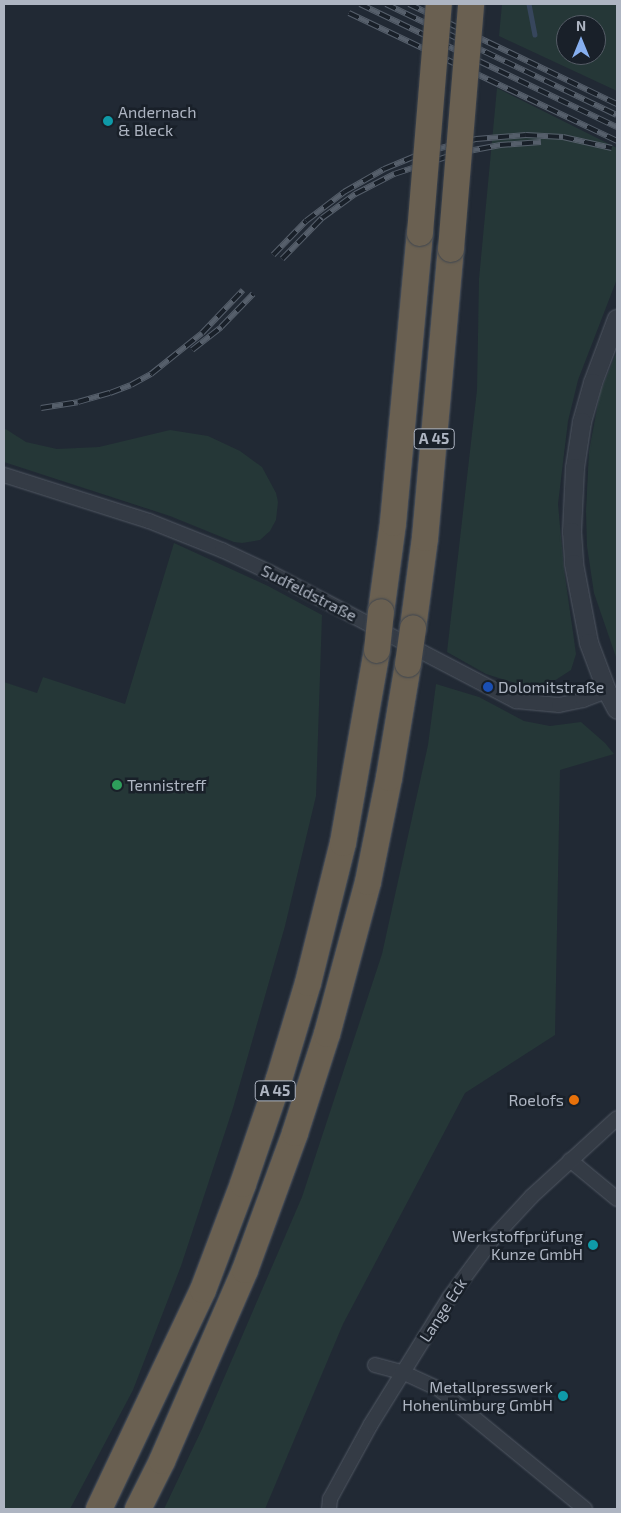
<!DOCTYPE html>
<html>
<head>
<meta charset="utf-8">
<style>
  body { margin:0 }
  #map { position:relative; width:621px; height:1513px; overflow:hidden; background:#212934; font-family:"Exo 2",sans-serif }
  div>[style] { position:absolute }
  [style*='--x'] { left:calc(var(--x)*1px); top:calc(var(--y)*1px); width:calc(var(--w)*1px); rotate:calc(var(--a)*1deg) }
  .green>* { inset:0; background:#253737 }
  .stream>* { height:4.5px; margin:-2.25px; padding:0 2.25px; transform-origin:2.25px; border-radius:2.25px; background:#37465c }
  .roads { filter:drop-shadow(0 0 1px #515863) drop-shadow(0 0 1px #515863) }
  .minor>* { height:14px; margin:-7px; padding:0 7px; transform-origin:7px; border-radius:7px; background:#343b45 }
  .tertiary>* { height:18px; margin:-9px; padding:0 9px; transform-origin:9px; border-radius:9px; background:#343b45 }
  .motorway>* { height:26px; margin:-13px; padding:0 13px; transform-origin:13px; border-radius:13px; background:#6a6051 }
  .rail>* { height:5.5px; margin-top:-2.75px; transform-origin:0; background:repeating-linear-gradient(90deg,#192029 0 11px,#565f6b 0 22px); box-sizing:border-box; border-block:1px solid #565f6b }
  .bridges { filter:drop-shadow(0 0 1px #3e454f) drop-shadow(0 0 1px #3e454f) }
  .motorway-bridge>* { height:26px; margin:-13px; padding:0 13px; transform-origin:13px; border-radius:13px; background:#6a6051 }
  .dots>* { width:14px; height:14px; translate:-50% -50%; box-sizing:border-box; border:2px solid #192029; border-radius:50% }
  span { translate:-50% -50%; white-space:nowrap; text-align:center; line-height:1.15; -webkit-text-stroke:5px #192029; paint-order:stroke }
  .shield-label span { padding:1px 4px; background:#192029; border:1px solid; border-radius:4px; -webkit-text-stroke-width:0 }
  .shield-label { font-size:15px; color:#aeb5c2; font-weight:700 }
  .poi-label { font-size:16px; color:#aeb5c2 }
  .left { translate:0 -50%; text-align:left }
  .right { translate:-100% -50%; text-align:right }
  .street-label { font-size:16px; color:#aeb5c2 }
  .frame { position:absolute; inset:0; border:5px solid #aeb5c2; pointer-events:none }
  .north { position:absolute; left:556px; top:15px; width:50px; height:50px; box-sizing:border-box; background:#192029; border:1px solid #555c66; border-radius:50%; rotate:0deg; font-size:14px; font-weight:700; line-height:20px; text-align:center; color:#aeb5c2 }
  .north::after { content:''; display:block; margin:auto; width:18px; height:22px; background:#86afef; clip-path:polygon(50% 0,100% 100%,50% 72%,0 100%) }
</style>
</head>
<body>
<div id="map">
  <div class="green">
    <i style="clip-path:polygon(evenodd,502px 4px,617px 4px,617px 91px,499px 36px,502px 4px,566px 25px,596px 25px,596px 55px,566px 55px,566px 25px)"></i>
    <i style="clip-path:polygon(497px 88px,617px 148px,617px 279px,578px 380px,568px 421px,558px 504px,564px 569px,576px 654px,571px 670px,554px 681px,535px 685px,515px 683px,486px 674px,447px 652px,477px 390px,479px 279px)"></i>
    <i style="clip-path:polygon(617px 351px,617px 660px,594px 593px,587px 546px,586px 511px,589px 451px,600px 393px)"></i>
    <i style="clip-path:polygon(4px 428px,26px 442px,57px 449px,99px 447px,170px 430px,208px 436px,240px 451px,262px 467px,276px 493px,278px 502px,276px 520px,270px 531px,260px 540px,242px 543px,234px 542px,170px 516px,4px 462px)"></i>
    <i style="clip-path:polygon(174px 543px,268px 586px,322px 615px,316px 796px,285px 926px,233px 1108px,181px 1266px,133px 1390px,70px 1509px,4px 1509px,4px 682px,37px 693px,43px 677px,125px 704px)"></i>
    <i style="clip-path:polygon(436px 684px,479px 697px,524px 721px,550px 726px,581px 722px,605px 743px,614px 754px,560px 770px,555px 1035px,465px 1093px,343px 1324px,265px 1509px,164px 1509px,202px 1429px,302px 1197px,382px 954px,428px 745px)"></i>
  </div>
  <div class="stream">
    <i style="--x:529;--y:4;--w:31;--a:79"></i>
  </div>
  <div class="roads">
    <div class="minor">
      <i style="--x:4;--y:475;--w:152;--a:17.6"></i>
      <i style="--x:149;--y:521;--w:79;--a:21.7"></i>
      <i style="--x:222;--y:550;--w:52;--a:25.1"></i>
      <i style="--x:269;--y:572;--w:279;--a:27.6"></i>
      <i style="--x:516;--y:701;--w:43;--a:5.3"></i>
      <i style="--x:559;--y:705;--w:25;--a:-12"></i>
      <i style="--x:583;--y:700;--w:26;--a:-21"></i>
      <i style="--x:570;--y:1160;--w:61;--a:39.7"></i>
      <i style="--x:375;--y:1365;--w:28;--a:15"></i>
      <i style="--x:402;--y:1372;--w:41;--a:24.7"></i>
      <i style="--x:439;--y:1389;--w:189;--a:39.4"></i>
      <i style="--x:329;--y:1509;--w:10;--a:-84"></i>
      <i style="--x:330;--y:1499;--w:85;--a:-61.3"></i>
      <i style="--x:371;--y:1424;--w:148;--a:-58.2"></i>
      <i style="--x:449;--y:1298;--w:77;--a:-53.4"></i>
      <i style="--x:495;--y:1236;--w:54;--a:-47.2"></i>
      <i style="--x:532;--y:1196;--w:115;--a:-42.5"></i>
    </div>
    <div class="tertiary">
      <i style="--x:617;--y:319;--w:68;--a:110.6"></i>
      <i style="--x:593;--y:383;--w:41;--a:105.8"></i>
      <i style="--x:582;--y:422;--w:47;--a:98.7"></i>
      <i style="--x:575;--y:468;--w:64;--a:92.7"></i>
      <i style="--x:572;--y:532;--w:32;--a:86"></i>
      <i style="--x:574;--y:564;--w:80;--a:79.2"></i>
      <i style="--x:589;--y:643;--w:51;--a:69.4"></i>
      <i style="--x:607;--y:691;--w:21;--a:62"></i>
    </div>
    <div class="motorway">
      <i style="--x:381;--y:612;--w:90;--a:-82.3"></i>
      <i style="--x:393;--y:523;--w:291;--a:-84.7"></i>
      <i style="--x:413;--y:628;--w:91;--a:-82.4"></i>
      <i style="--x:425;--y:538;--w:290;--a:-84.9"></i>
      <i style="--x:99;--y:1509;--w:242;--a:-64.6"></i>
      <i style="--x:203;--y:1290;--w:113;--a:-69.3"></i>
      <i style="--x:243;--y:1184;--w:111;--a:-71.1"></i>
      <i style="--x:279;--y:1079;--w:100;--a:-73.2"></i>
      <i style="--x:308;--y:983;--w:144;--a:-76"></i>
      <i style="--x:343;--y:843;--w:196;--a:-80"></i>
      <i style="--x:138;--y:1509;--w:54;--a:-63.4"></i>
      <i style="--x:162;--y:1461;--w:208;--a:-66.5"></i>
      <i style="--x:245;--y:1270;--w:146;--a:-69.9"></i>
      <i style="--x:295;--y:1133;--w:104;--a:-72.1"></i>
      <i style="--x:327;--y:1034;--w:157;--a:-74.9"></i>
      <i style="--x:368;--y:882;--w:106;--a:-78.6"></i>
      <i style="--x:389;--y:778;--w:116;--a:-80.5"></i>
    </div>
  </div>
  <div class="rail">
    <i style="--x:360;--y:4;--w:285;--a:25.6"></i>
    <i style="--x:386;--y:4;--w:256;--a:25.7"></i>
    <i style="--x:409;--y:4;--w:231;--a:25.7"></i>
    <i style="--x:349;--y:13;--w:297;--a:25.5"></i>
    <i style="--x:273;--y:255;--w:47;--a:-45.9"></i>
    <i style="--x:306;--y:221;--w:48;--a:-37.3"></i>
    <i style="--x:344;--y:192;--w:46;--a:-29.9"></i>
    <i style="--x:384;--y:169;--w:44;--a:-22.5"></i>
    <i style="--x:425;--y:152;--w:53;--a:-14.3"></i>
    <i style="--x:476;--y:139;--w:50;--a:-4.6"></i>
    <i style="--x:526;--y:135;--w:37;--a:3"></i>
    <i style="--x:563;--y:137;--w:50;--a:12.7"></i>
    <i style="--x:282;--y:259;--w:57;--a:-45.7"></i>
    <i style="--x:322;--y:218;--w:41;--a:-36"></i>
    <i style="--x:355;--y:194;--w:44;--a:-27.1"></i>
    <i style="--x:394;--y:174;--w:67;--a:-18.2"></i>
    <i style="--x:458;--y:153;--w:43;--a:-10.8"></i>
    <i style="--x:500;--y:145;--w:41;--a:-4.2"></i>
    <i style="--x:192;--y:350;--w:37;--a:-38"></i>
    <i style="--x:221;--y:327;--w:46;--a:-45.9"></i>
    <i style="--x:41;--y:408;--w:37;--a:-9"></i>
    <i style="--x:78;--y:402;--w:33;--a:-16"></i>
    <i style="--x:110;--y:393;--w:22;--a:-21"></i>
    <i style="--x:131;--y:385;--w:23;--a:-29"></i>
    <i style="--x:151;--y:374;--w:65;--a:-38.8"></i>
    <i style="--x:202;--y:333;--w:59;--a:-46.4"></i>
  </div>
  <div class="bridges">
    <div class="motorway-bridge">
      <i style="--x:420;--y:233;--w:230;--a:-85.3"></i>
      <i style="--x:451;--y:249;--w:246;--a:-85.3"></i>
      <i style="--x:377;--y:650;--w:38;--a:-84"></i>
      <i style="--x:408;--y:664;--w:36;--a:-82"></i>
    </div>
  </div>
  <div class="dots">
    <i style="left:108px;top:121px;background:#0f9aa8"></i>
    <i style="left:488px;top:687px;background:#1a4fb4"></i>
    <i style="left:117px;top:785px;background:#2e9e5b"></i>
    <i style="left:574px;top:1100px;background:#e8710a"></i>
    <i style="left:593px;top:1245px;background:#0f9aa8"></i>
    <i style="left:563px;top:1396px;background:#0f9aa8"></i>
  </div>
  <div class="shield-label">
    <span style="left:434px;top:439px">A 45</span>
    <span style="left:275px;top:1091px">A 45</span>
  </div>
  <div class="poi-label">
    <span class="left" style="left:118px;top:121px">Andernach<br>&amp; Bleck</span>
    <span class="left" style="left:498px;top:687px">Dolomitstraße</span>
    <span class="left" style="left:127px;top:785px">Tennistreff</span>
    <span class="right" style="left:564px;top:1100px">Roelofs</span>
    <span class="right" style="left:583px;top:1245px">Werkstoffprüfung<br>Kunze GmbH</span>
    <span class="right" style="left:553px;top:1396px">Metallpresswerk<br>Hohenlimburg GmbH</span>
  </div>
  <div class="street-label">
    <span style="left:309px;top:593px;rotate:27deg">Sudfeldstraße</span>
    <span style="left:443px;top:1310px;rotate:-57deg">Lange Eck</span>
  </div>
  <div class="frame"></div>
  <div class="north">N</div>
</div>
</body>
</html>
